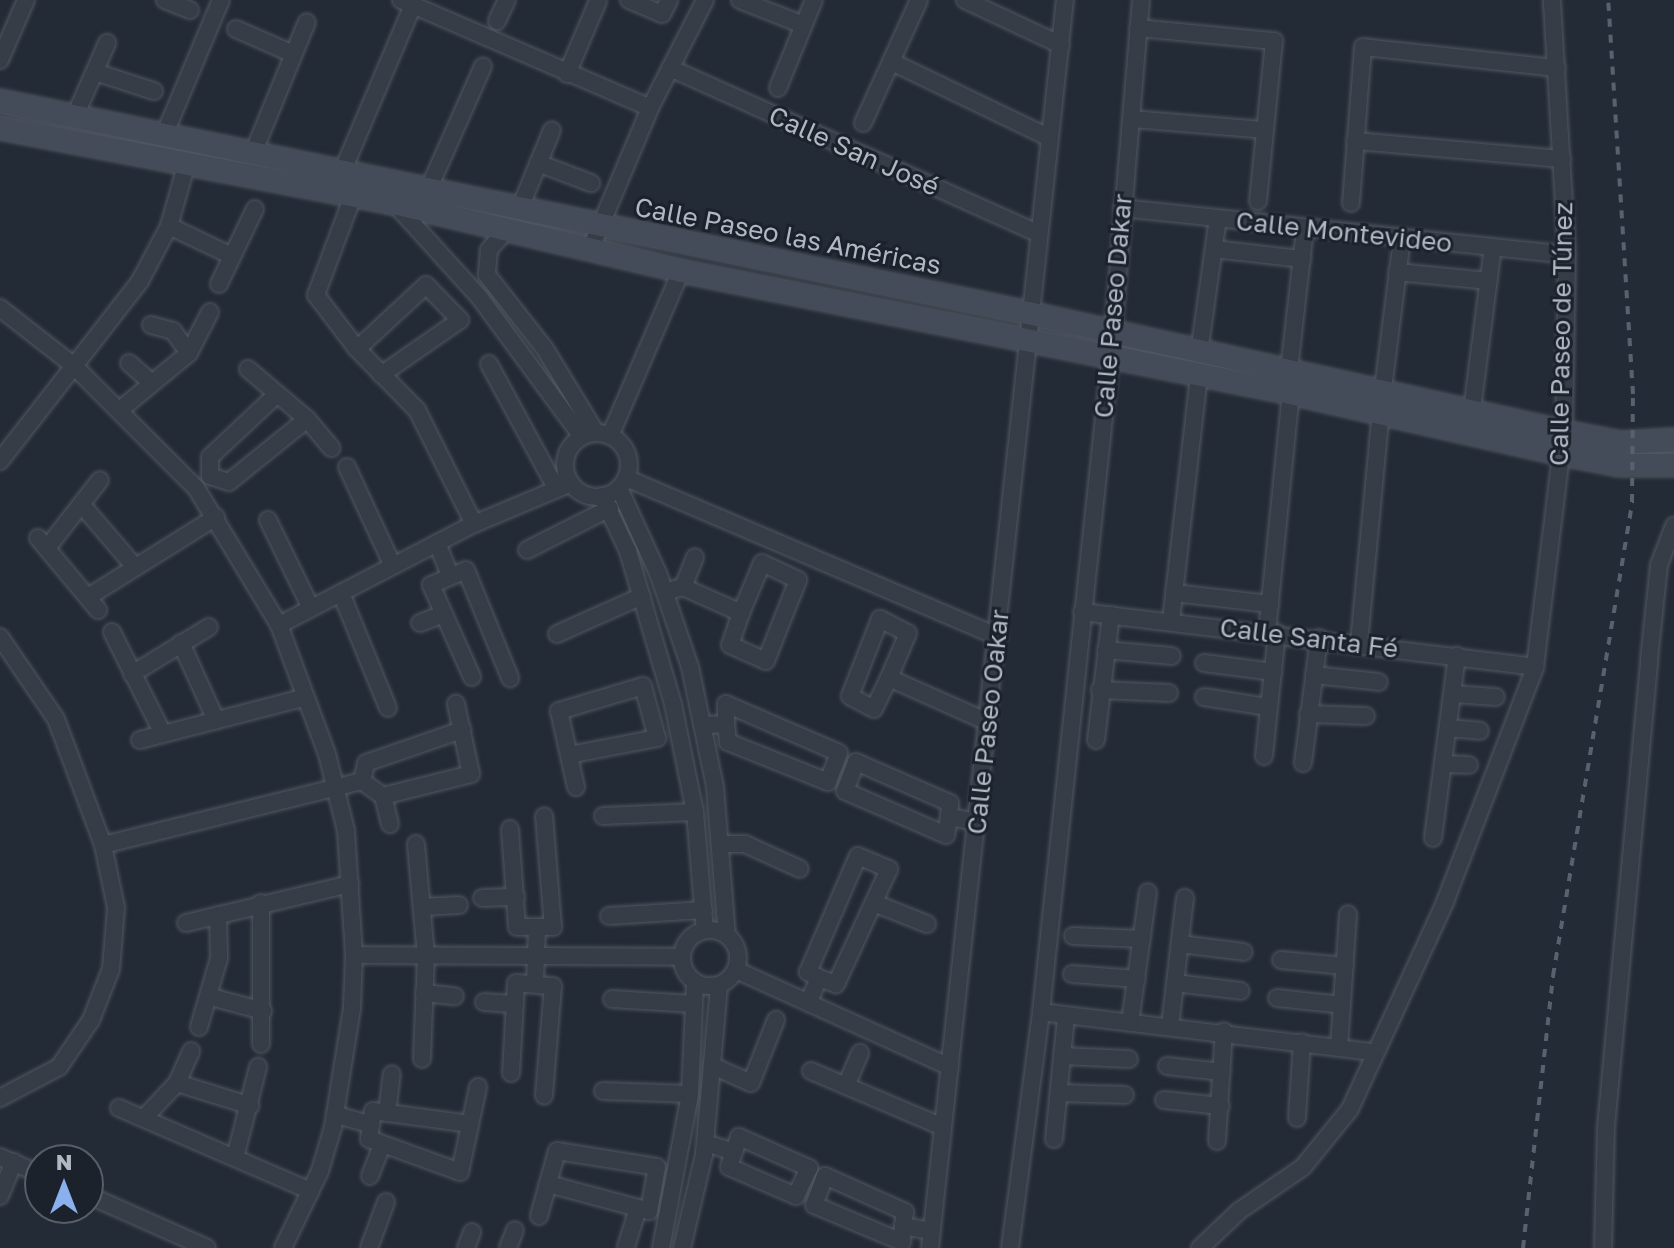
<!DOCTYPE html>
<html>
<head>
<meta charset="utf-8">
<style>
  body { margin:0 }
  #map { position:relative; width:1674px; height:1248px; overflow:hidden; background:#232b36; font-family:"Golos Text",sans-serif }
  div>[style] { position:absolute }
  [style*='--x'] { left:calc(var(--x)*1px); top:calc(var(--y)*1px); width:calc(var(--w)*1px); rotate:calc(var(--a)*1deg) }
  .roads { filter:drop-shadow(0 0 2px #515862) drop-shadow(0 0 2px #515862) }
  .street>* { height:16px; margin:-8px; padding:0 8px; transform-origin:8px; border-radius:8px; background:#363d47 }
  .street>.ring { margin:-8px; padding:0; box-sizing:content-box; background:none; border:16px solid #363d47; border-radius:50% }
  .secondary>* { height:22px; margin:-11px; padding:0 11px; transform-origin:11px; border-radius:11px; background:#444c5a }
  .rail>* { height:4px; margin-top:-2px; transform-origin:0; background:repeating-linear-gradient(90deg,#58616e 0 8px,transparent 0 16px) }
  span { translate:-50% -50%; white-space:nowrap; text-align:center; line-height:1.15; -webkit-text-stroke:6px #1b222c; paint-order:stroke }
  .street-label { font-size:26px; color:#b1b8c3 }
  .north { position:absolute; left:24px; top:1144px; width:80px; height:80px; box-sizing:border-box; background:#1b222c; border:2px solid #575e68; border-radius:50%; rotate:0deg; font-size:22px; font-weight:700; line-height:32px; text-align:center; color:#b1b8c3 }
  .north::after { content:''; display:block; margin:auto; width:28px; height:36px; background:#8bb0ee; clip-path:polygon(50% 0,100% 100%,50% 72%,0 100%) }
</style>
</head>
<body>
<div id="map">
  <div class="roads">
    <div class="street">
      <i style="--x:165;--y:0;--w:27;--a:22"></i>
      <i style="--x:401;--y:0;--w:271;--a:23.4"></i>
      <i style="--x:629;--y:0;--w:36;--a:23"></i>
      <i style="--x:662;--y:14;--w:16;--a:-63"></i>
      <i style="--x:740;--y:0;--w:68;--a:21.6"></i>
      <i style="--x:965;--y:0;--w:106;--a:25.1"></i>
      <i style="--x:497;--y:21;--w:23;--a:-65"></i>
      <i style="--x:1138;--y:28;--w:137;--a:5.5"></i>
      <i style="--x:1274;--y:41;--w:161;--a:95.7"></i>
      <i style="--x:236;--y:29;--w:62;--a:23.7"></i>
      <i style="--x:0;--y:60;--w:65;--a:-66.6"></i>
      <i style="--x:892;--y:62;--w:173;--a:25.7"></i>
      <i style="--x:670;--y:68;--w:402;--a:24.2"></i>
      <i style="--x:95;--y:72;--w:62;--a:17.9"></i>
      <i style="--x:567;--y:74;--w:79;--a:-67"></i>
      <i style="--x:778;--y:88;--w:95;--a:-67.8"></i>
      <i style="--x:75;--y:116;--w:80;--a:-66.3"></i>
      <i style="--x:1131;--y:119;--w:134;--a:4.7"></i>
      <i style="--x:863;--y:123;--w:135;--a:-65.5"></i>
      <i style="--x:165;--y:133;--w:144;--a:-67.2"></i>
      <i style="--x:1355;--y:141;--w:208;--a:5"></i>
      <i style="--x:254;--y:151;--w:139;--a:-67.7"></i>
      <i style="--x:538;--y:163;--w:57;--a:20.7"></i>
      <i style="--x:343;--y:170;--w:179;--a:-67"></i>
      <i style="--x:429;--y:188;--w:133;--a:-66.1"></i>
      <i style="--x:353;--y:196;--w:106;--a:110.5"></i>
      <i style="--x:316;--y:295;--w:68;--a:52.8"></i>
      <i style="--x:357;--y:349;--w:86;--a:45.5"></i>
      <i style="--x:417;--y:410;--w:127;--a:63.4"></i>
      <i style="--x:394;--y:203;--w:128;--a:47.8"></i>
      <i style="--x:480;--y:298;--w:172;--a:53.7"></i>
      <i style="--x:1351;--y:203;--w:156;--a:-85.6"></i>
      <i style="--x:1363;--y:47;--w:195;--a:6.2"></i>
      <i style="--x:520;--y:208;--w:84;--a:-67.7"></i>
      <i style="--x:1122;--y:208;--w:447;--a:6"></i>
      <i style="--x:169;--y:226;--w:70;--a:25.5"></i>
      <i style="--x:507;--y:229;--w:28;--a:131"></i>
      <i style="--x:489;--y:250;--w:25;--a:95"></i>
      <i style="--x:487;--y:275;--w:94;--a:51.9"></i>
      <i style="--x:545;--y:349;--w:98;--a:58.7"></i>
      <i style="--x:591;--y:248;--w:152;--a:-67.1"></i>
      <i style="--x:650;--y:108;--w:121;--a:-63"></i>
      <i style="--x:1214;--y:249;--w:89;--a:6.5"></i>
      <i style="--x:1397;--y:272;--w:92;--a:5.6"></i>
      <i style="--x:219;--y:284;--w:83;--a:-64.4"></i>
      <i style="--x:0;--y:308;--w:93;--a:38"></i>
      <i style="--x:73;--y:365;--w:174;--a:45"></i>
      <i style="--x:196;--y:488;--w:160;--a:58.8"></i>
      <i style="--x:279;--y:625;--w:138;--a:69.6"></i>
      <i style="--x:327;--y:754;--w:79;--a:76.1"></i>
      <i style="--x:346;--y:831;--w:124;--a:86.3"></i>
      <i style="--x:354;--y:955;--w:53;--a:92.2"></i>
      <i style="--x:352;--y:1008;--w:121;--a:99.1"></i>
      <i style="--x:333;--y:1127;--w:46;--a:106.5"></i>
      <i style="--x:320;--y:1171;--w:85;--a:115.7"></i>
      <i style="--x:151;--y:325;--w:23;--a:15"></i>
      <i style="--x:173;--y:331;--w:27;--a:54"></i>
      <i style="--x:357;--y:349;--w:94;--a:-42.8"></i>
      <i style="--x:426;--y:285;--w:49;--a:45.8"></i>
      <i style="--x:460;--y:320;--w:96;--a:145.2"></i>
      <i style="--x:1199;--y:353;--w:136;--a:-82"></i>
      <i style="--x:129;--y:363;--w:30;--a:41"></i>
      <i style="--x:489;--y:364;--w:141;--a:61.6"></i>
      <i style="--x:248;--y:369;--w:77;--a:40.3"></i>
      <i style="--x:307;--y:419;--w:38;--a:50"></i>
      <i style="--x:1289;--y:370;--w:142;--a:-83.5"></i>
      <i style="--x:1383;--y:389;--w:151;--a:-82.8"></i>
      <i style="--x:121;--y:409;--w:88;--a:-39.5"></i>
      <i style="--x:189;--y:353;--w:46;--a:-62.9"></i>
      <i style="--x:1472;--y:410;--w:164;--a:-82.7"></i>
      <i class="ring" style="left:565px;top:433px;width:48px;height:48px"></i>
      <i style="--x:610;--y:436;--w:180;--a:-66.7"></i>
      <i style="--x:0;--y:461;--w:228;--a:-52.1"></i>
      <i style="--x:140;--y:281;--w:62;--a:-62.2"></i>
      <i style="--x:169;--y:226;--w:66;--a:-74.1"></i>
      <i style="--x:347;--y:467;--w:109;--a:65.1"></i>
      <i style="--x:210;--y:476;--w:20;--a:18"></i>
      <i style="--x:229;--y:482;--w:100;--a:-38.9"></i>
      <i style="--x:210;--y:476;--w:19;--a:-90"></i>
      <i style="--x:210;--y:457;--w:89;--a:-43.2"></i>
      <i style="--x:626;--y:478;--w:405;--a:23.1"></i>
      <i style="--x:619;--y:488;--w:94;--a:65.4"></i>
      <i style="--x:658;--y:573;--w:99;--a:71.2"></i>
      <i style="--x:690;--y:667;--w:123;--a:78.2"></i>
      <i style="--x:715;--y:787;--w:149;--a:85.4"></i>
      <i style="--x:602;--y:496;--w:61;--a:64.7"></i>
      <i style="--x:628;--y:551;--w:159;--a:73.6"></i>
      <i style="--x:673;--y:704;--w:110;--a:78.5"></i>
      <i style="--x:695;--y:812;--w:118;--a:85.2"></i>
      <i style="--x:81;--y:504;--w:83;--a:49.4"></i>
      <i style="--x:268;--y:520;--w:98;--a:64"></i>
      <i style="--x:38;--y:538;--w:94;--a:50.2"></i>
      <i style="--x:437;--y:543;--w:35;--a:68"></i>
      <i style="--x:47;--y:548;--w:86;--a:-52.1"></i>
      <i style="--x:527;--y:550;--w:93;--a:-26.8"></i>
      <i style="--x:683;--y:587;--w:32;--a:-68"></i>
      <i style="--x:665;--y:592;--w:19;--a:-16"></i>
      <i style="--x:683;--y:587;--w:64;--a:24.1"></i>
      <i style="--x:741;--y:613;--w:54;--a:-67.2"></i>
      <i style="--x:762;--y:563;--w:40;--a:25"></i>
      <i style="--x:798;--y:580;--w:87;--a:111.6"></i>
      <i style="--x:766;--y:661;--w:39;--a:-156"></i>
      <i style="--x:730;--y:645;--w:34;--a:-71"></i>
      <i style="--x:341;--y:593;--w:124;--a:67.8"></i>
      <i style="--x:1174;--y:593;--w:97;--a:6.5"></i>
      <i style="--x:88;--y:597;--w:151;--a:-32"></i>
      <i style="--x:1082;--y:612;--w:456;--a:6.9"></i>
      <i style="--x:1171;--y:621;--w:246;--a:-83.5"></i>
      <i style="--x:420;--y:623;--w:25;--a:-21"></i>
      <i style="--x:279;--y:625;--w:220;--a:-27.4"></i>
      <i style="--x:474;--y:524;--w:105;--a:-22.9"></i>
      <i style="--x:112;--y:632;--w:114;--a:63.4"></i>
      <i style="--x:1267;--y:632;--w:240;--a:-84.3"></i>
      <i style="--x:557;--y:634;--w:93;--a:-24.1"></i>
      <i style="--x:0;--y:637;--w:99;--a:55.7"></i>
      <i style="--x:56;--y:719;--w:134;--a:69.5"></i>
      <i style="--x:103;--y:845;--w:64;--a:78.3"></i>
      <i style="--x:116;--y:908;--w:61;--a:94.7"></i>
      <i style="--x:111;--y:969;--w:55;--a:111.4"></i>
      <i style="--x:91;--y:1020;--w:57;--a:124.2"></i>
      <i style="--x:59;--y:1067;--w:67;--a:152.3"></i>
      <i style="--x:181;--y:643;--w:85;--a:65.6"></i>
      <i style="--x:1359;--y:643;--w:232;--a:-84.6"></i>
      <i style="--x:1106;--y:650;--w:66;--a:5.2"></i>
      <i style="--x:1204;--y:663;--w:70;--a:7.4"></i>
      <i style="--x:132;--y:674;--w:90;--a:-31.4"></i>
      <i style="--x:1314;--y:675;--w:65;--a:6.1"></i>
      <i style="--x:472;--y:677;--w:101;--a:-114"></i>
      <i style="--x:431;--y:585;--w:38;--a:-23"></i>
      <i style="--x:466;--y:570;--w:117;--a:67.8"></i>
      <i style="--x:889;--y:678;--w:34;--a:116"></i>
      <i style="--x:874;--y:709;--w:27;--a:-152"></i>
      <i style="--x:850;--y:696;--w:83;--a:-68.7"></i>
      <i style="--x:880;--y:619;--w:31;--a:27"></i>
      <i style="--x:908;--y:633;--w:49;--a:112.9"></i>
      <i style="--x:889;--y:678;--w:108;--a:24"></i>
      <i style="--x:1100;--y:690;--w:69;--a:2.5"></i>
      <i style="--x:1453;--y:694;--w:43;--a:4"></i>
      <i style="--x:1204;--y:697;--w:65;--a:8.9"></i>
      <i style="--x:1308;--y:714;--w:58;--a:2"></i>
      <i style="--x:702;--y:725;--w:24;--a:-2"></i>
      <i style="--x:726;--y:724;--w:20;--a:-90"></i>
      <i style="--x:726;--y:704;--w:123;--a:23.4"></i>
      <i style="--x:839;--y:753;--w:31;--a:111"></i>
      <i style="--x:828;--y:782;--w:108;--a:-158.2"></i>
      <i style="--x:728;--y:742;--w:18;--a:-96"></i>
      <i style="--x:1448;--y:728;--w:32;--a:5"></i>
      <i style="--x:140;--y:740;--w:171;--a:-14.5"></i>
      <i style="--x:1096;--y:740;--w:126;--a:-83.2"></i>
      <i style="--x:569;--y:755;--w:90;--a:-10.9"></i>
      <i style="--x:657;--y:738;--w:54;--a:-105.1"></i>
      <i style="--x:643;--y:686;--w:88;--a:163.4"></i>
      <i style="--x:559;--y:711;--w:78;--a:77.4"></i>
      <i style="--x:1264;--y:756;--w:124;--a:-84"></i>
      <i style="--x:1303;--y:763;--w:126;--a:-82.7"></i>
      <i style="--x:1444;--y:764;--w:25;--a:2"></i>
      <i style="--x:362;--y:781;--w:18;--a:-77"></i>
      <i style="--x:366;--y:763;--w:102;--a:-19"></i>
      <i style="--x:362;--y:781;--w:26;--a:36"></i>
      <i style="--x:383;--y:796;--w:29;--a:76"></i>
      <i style="--x:383;--y:796;--w:91;--a:-14"></i>
      <i style="--x:471;--y:774;--w:72;--a:-102.1"></i>
      <i style="--x:603;--y:816;--w:92;--a:-2.5"></i>
      <i style="--x:949;--y:817;--w:18;--a:99"></i>
      <i style="--x:946;--y:835;--w:110;--a:-156.5"></i>
      <i style="--x:845;--y:791;--w:31;--a:-69"></i>
      <i style="--x:856;--y:762;--w:103;--a:23.6"></i>
      <i style="--x:950;--y:803;--w:14;--a:94"></i>
      <i style="--x:949;--y:817;--w:28;--a:10"></i>
      <i style="--x:510;--y:829;--w:98;--a:85.9"></i>
      <i style="--x:517;--y:927;--w:36;--a:0"></i>
      <i style="--x:553;--y:927;--w:111;--a:-94.6"></i>
      <i style="--x:1433;--y:838;--w:184;--a:-82.5"></i>
      <i style="--x:416;--y:844;--w:111;--a:84.9"></i>
      <i style="--x:426;--y:955;--w:104;--a:92.2"></i>
      <i style="--x:721;--y:844;--w:24;--a:0"></i>
      <i style="--x:745;--y:844;--w:60;--a:24.4"></i>
      <i style="--x:103;--y:845;--w:267;--a:-13.9"></i>
      <i style="--x:482;--y:898;--w:34;--a:-2"></i>
      <i style="--x:874;--y:903;--w:57;--a:21.6"></i>
      <i style="--x:422;--y:907;--w:37;--a:-3"></i>
      <i style="--x:609;--y:916;--w:95;--a:-3.6"></i>
      <i style="--x:186;--y:923;--w:169;--a:-13.4"></i>
      <i class="ring" style="left:682px;top:930px;width:40px;height:40px"></i>
      <i style="--x:1073;--y:936;--w:69;--a:2.5"></i>
      <i style="--x:1180;--y:944;--w:64;--a:7.1"></i>
      <i style="--x:354;--y:955;--w:328;--a:0.3"></i>
      <i style="--x:1281;--y:960;--w:64;--a:5.4"></i>
      <i style="--x:736;--y:970;--w:235;--a:24.4"></i>
      <i style="--x:1072;--y:974;--w:65;--a:4.4"></i>
      <i style="--x:535;--y:982;--w:55;--a:-87.9"></i>
      <i style="--x:1175;--y:983;--w:66;--a:6.9"></i>
      <i style="--x:424;--y:993;--w:31;--a:6"></i>
      <i style="--x:211;--y:997;--w:54;--a:15.1"></i>
      <i style="--x:1277;--y:998;--w:65;--a:6.1"></i>
      <i style="--x:612;--y:999;--w:81;--a:3.5"></i>
      <i style="--x:484;--y:1002;--w:31;--a:4"></i>
      <i style="--x:808;--y:1003;--w:27;--a:-66"></i>
      <i style="--x:819;--y:978;--w:13;--a:-151"></i>
      <i style="--x:808;--y:972;--w:126;--a:-66.7"></i>
      <i style="--x:858;--y:856;--w:34;--a:23"></i>
      <i style="--x:889;--y:869;--w:127;--a:114.7"></i>
      <i style="--x:836;--y:984;--w:18;--a:-161"></i>
      <i style="--x:1041;--y:1012;--w:334;--a:6.9"></i>
      <i style="--x:1130;--y:1023;--w:132;--a:-82.2"></i>
      <i style="--x:1170;--y:1026;--w:129;--a:-83.3"></i>
      <i style="--x:199;--y:1027;--w:72;--a:-73.8"></i>
      <i style="--x:219;--y:958;--w:43;--a:-91.3"></i>
      <i style="--x:261;--y:1044;--w:141;--a:-90"></i>
      <i style="--x:1339;--y:1047;--w:133;--a:-86.1"></i>
      <i style="--x:1062;--y:1056;--w:67;--a:2.6"></i>
      <i style="--x:1167;--y:1066;--w:55;--a:6.2"></i>
      <i style="--x:715;--y:1067;--w:39;--a:24"></i>
      <i style="--x:751;--y:1083;--w:68;--a:-68.4"></i>
      <i style="--x:811;--y:1071;--w:143;--a:23"></i>
      <i style="--x:511;--y:1073;--w:90;--a:-86.8"></i>
      <i style="--x:516;--y:983;--w:37;--a:5"></i>
      <i style="--x:553;--y:986;--w:110;--a:94.7"></i>
      <i style="--x:177;--y:1083;--w:77;--a:17.3"></i>
      <i style="--x:846;--y:1086;--w:36;--a:-67"></i>
      <i style="--x:603;--y:1091;--w:87;--a:2"></i>
      <i style="--x:1059;--y:1093;--w:66;--a:1.7"></i>
      <i style="--x:1164;--y:1100;--w:57;--a:6"></i>
      <i style="--x:119;--y:1108;--w:209;--a:23.4"></i>
      <i style="--x:387;--y:1113;--w:39;--a:-83"></i>
      <i style="--x:337;--y:1115;--w:35;--a:16"></i>
      <i style="--x:371;--y:1125;--w:14;--a:-82"></i>
      <i style="--x:373;--y:1111;--w:98;--a:7.6"></i>
      <i style="--x:144;--y:1118;--w:48;--a:-46.7"></i>
      <i style="--x:177;--y:1083;--w:35;--a:-66"></i>
      <i style="--x:1297;--y:1118;--w:76;--a:-86.2"></i>
      <i style="--x:371;--y:1125;--w:14;--a:98"></i>
      <i style="--x:369;--y:1139;--w:97;--a:19.9"></i>
      <i style="--x:460;--y:1172;--w:87;--a:-78"></i>
      <i style="--x:1054;--y:1139;--w:123;--a:-84.4"></i>
      <i style="--x:1217;--y:1141;--w:110;--a:-86.4"></i>
      <i style="--x:706;--y:1143;--w:29;--a:18"></i>
      <i style="--x:734;--y:1152;--w:16;--a:-72"></i>
      <i style="--x:739;--y:1137;--w:77;--a:23.9"></i>
      <i style="--x:809;--y:1168;--w:31;--a:115"></i>
      <i style="--x:796;--y:1196;--w:73;--a:-156.6"></i>
      <i style="--x:729;--y:1167;--w:16;--a:-72"></i>
      <i style="--x:0;--y:1157;--w:43;--a:23"></i>
      <i style="--x:235;--y:1158;--w:94;--a:-75.8"></i>
      <i style="--x:370;--y:1176;--w:34;--a:-69"></i>
      <i style="--x:88;--y:1195;--w:130;--a:24"></i>
      <i style="--x:0;--y:1196;--w:37;--a:-68"></i>
      <i style="--x:539;--y:1216;--w:67;--a:-74.5"></i>
      <i style="--x:557;--y:1151;--w:101;--a:9.1"></i>
      <i style="--x:657;--y:1167;--w:45;--a:100.3"></i>
      <i style="--x:649;--y:1211;--w:105;--a:-165"></i>
      <i style="--x:903;--y:1226;--w:16;--a:94"></i>
      <i style="--x:902;--y:1242;--w:95;--a:-157.2"></i>
      <i style="--x:814;--y:1205;--w:31;--a:-69"></i>
      <i style="--x:825;--y:1176;--w:88;--a:24.2"></i>
      <i style="--x:905;--y:1212;--w:14;--a:98"></i>
      <i style="--x:903;--y:1226;--w:29;--a:10"></i>
      <i style="--x:626;--y:1247;--w:41;--a:-72.9"></i>
      <i style="--x:369;--y:1248;--w:49;--a:-69.7"></i>
      <i style="--x:466;--y:1248;--w:17;--a:-69"></i>
      <i style="--x:508;--y:1248;--w:19;--a:-69"></i>
      <i style="--x:661;--y:1248;--w:157;--a:-79.3"></i>
      <i style="--x:690;--y:1094;--w:112;--a:-87.4"></i>
      <i style="--x:682;--y:1248;--w:97;--a:-76.8"></i>
      <i style="--x:704;--y:1154;--w:170;--a:-84.9"></i>
      <i style="--x:930;--y:1248;--w:1255;--a:-83.83"></i>
      <i style="--x:1010;--y:1248;--w:238;--a:-82.5"></i>
      <i style="--x:1041;--y:1012;--w:683;--a:-83.95"></i>
      <i style="--x:1113;--y:333;--w:334;--a:-85.2"></i>
      <i style="--x:1200;--y:1248;--w:54;--a:-43.5"></i>
      <i style="--x:1239;--y:1211;--w:78;--a:-34.5"></i>
      <i style="--x:1303;--y:1167;--w:75;--a:-51"></i>
      <i style="--x:1350;--y:1109;--w:228;--a:-65.3"></i>
      <i style="--x:1445;--y:902;--w:252;--a:-69"></i>
      <i style="--x:1535;--y:667;--w:237;--a:-83"></i>
      <i style="--x:1564;--y:432;--w:177;--a:-89"></i>
      <i style="--x:1567;--y:255;--w:255;--a:-93.4"></i>
      <i style="--x:1603;--y:1248;--w:121;--a:-88.6"></i>
      <i style="--x:1606;--y:1127;--w:469;--a:-84.7"></i>
      <i style="--x:1649;--y:660;--w:96;--a:-84"></i>
      <i style="--x:1659;--y:565;--w:42;--a:-69"></i>
    </div>
    <div class="secondary">
      <i style="--x:0;--y:101;--w:1050;--a:11.65"></i>
      <i style="--x:1028;--y:313;--w:549;--a:12.52"></i>
      <i style="--x:1564;--y:432;--w:58;--a:10.9"></i>
      <i style="--x:1621;--y:443;--w:53;--a:-3.2"></i>
      <i style="--x:0;--y:128;--w:401;--a:10.8"></i>
      <i style="--x:394;--y:203;--w:295;--a:13.3"></i>
      <i style="--x:681;--y:271;--w:622;--a:11.31"></i>
      <i style="--x:1291;--y:393;--w:278;--a:12.7"></i>
      <i style="--x:1562;--y:454;--w:59;--a:10.7"></i>
      <i style="--x:1620;--y:465;--w:54;--a:0"></i>
    </div>
  </div>
  <div class="rail">
    <i style="--x:1523;--y:1248;--w:274;--a:-83.7"></i>
    <i style="--x:1553;--y:976;--w:481;--a:-80.5"></i>
    <i style="--x:1632;--y:502;--w:108;--a:-89.5"></i>
    <i style="--x:1633;--y:394;--w:395;--a:-93.6"></i>
  </div>
  <div class="street-label">
    <span style="left:854px;top:151px;rotate:24deg">Calle San José</span>
    <span style="left:1344px;top:232px;rotate:6deg">Calle Montevideo</span>
    <span style="left:788px;top:236px;rotate:11deg">Calle Paseo las Américas</span>
    <span style="left:1113px;top:306px;rotate:-85deg">Calle Paseo Dakar</span>
    <span style="left:1561px;top:334px;rotate:-89deg">Calle Paseo de Túnez</span>
    <span style="left:1309px;top:638px;rotate:7deg">Calle Santa Fé</span>
    <span style="left:988px;top:722px;rotate:-84deg">Calle Paseo Oakar</span>
  </div>
  <div class="north">N</div>
</div>
</body>
</html>
